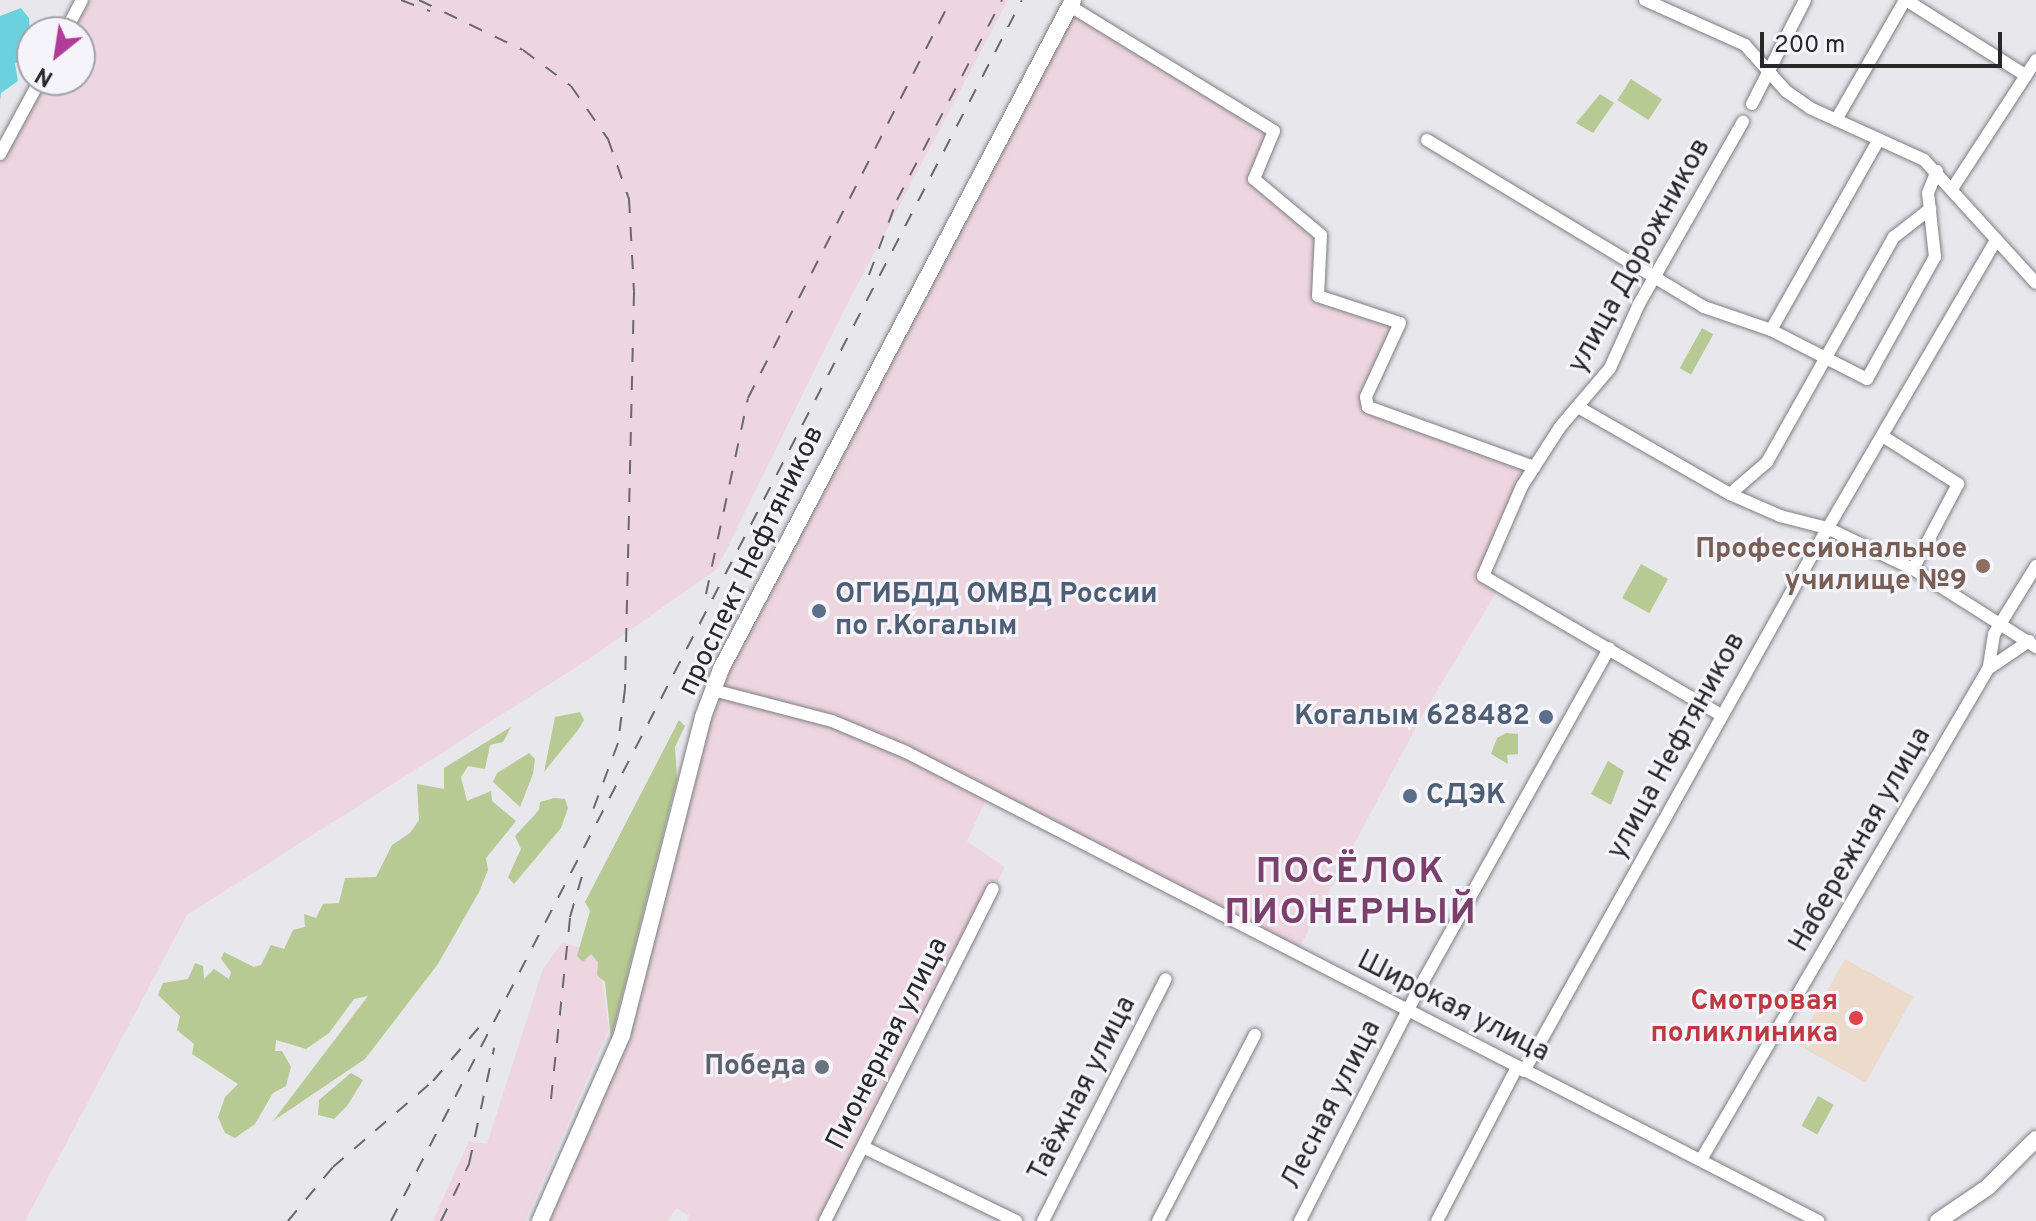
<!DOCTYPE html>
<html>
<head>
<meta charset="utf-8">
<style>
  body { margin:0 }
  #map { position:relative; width:2036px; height:1221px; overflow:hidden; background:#e7e7ec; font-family:Overpass,sans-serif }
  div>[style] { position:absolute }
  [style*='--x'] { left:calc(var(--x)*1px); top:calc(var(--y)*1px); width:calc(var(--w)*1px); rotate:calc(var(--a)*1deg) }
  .industrial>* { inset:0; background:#eed6e0 }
  .medical>* { inset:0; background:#ecdaca; transform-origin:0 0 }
  .green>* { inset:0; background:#b8ca93; transform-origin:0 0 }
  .water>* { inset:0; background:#6bd1de }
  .roads { filter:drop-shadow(0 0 2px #7e7e83) drop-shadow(0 0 2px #7e7e83) }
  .minor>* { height:12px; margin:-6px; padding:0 6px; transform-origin:6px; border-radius:6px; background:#fff }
  .major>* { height:16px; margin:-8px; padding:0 8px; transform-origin:8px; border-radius:8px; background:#fff }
  .rail>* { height:2px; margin-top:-1px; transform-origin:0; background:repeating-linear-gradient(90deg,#69696c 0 14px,transparent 0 28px) }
  .dots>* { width:22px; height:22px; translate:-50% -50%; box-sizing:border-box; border:4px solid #f4f4fa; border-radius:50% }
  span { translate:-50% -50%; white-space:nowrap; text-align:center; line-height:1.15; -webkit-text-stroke:6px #f4f4fa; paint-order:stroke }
  .street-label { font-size:28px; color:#28282a }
  .education-label { font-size:28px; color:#785e54; font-weight:700 }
  .right { translate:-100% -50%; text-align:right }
  .service-label { font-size:28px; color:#4e5e75; font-weight:700 }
  .left { translate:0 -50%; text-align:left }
  .health-label { font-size:28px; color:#be3a42; font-weight:700 }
  .worship-label { font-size:28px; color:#5b616d; font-weight:700 }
  .district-label { font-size:36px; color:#7a3f6b; font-weight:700; letter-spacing:2px }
  .north { position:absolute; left:16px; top:16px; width:80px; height:80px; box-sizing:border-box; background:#f4f4fa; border:2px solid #a2a2a7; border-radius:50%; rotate:210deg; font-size:22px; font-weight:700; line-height:32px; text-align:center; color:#28282a }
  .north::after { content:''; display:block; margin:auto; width:28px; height:36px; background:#b03d97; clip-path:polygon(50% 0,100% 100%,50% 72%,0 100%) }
  .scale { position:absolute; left:1760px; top:32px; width:242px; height:36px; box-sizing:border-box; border:4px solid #28282a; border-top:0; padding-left:10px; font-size:24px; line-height:28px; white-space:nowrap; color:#28282a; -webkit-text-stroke:6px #f4f4fa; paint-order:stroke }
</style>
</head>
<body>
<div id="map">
  <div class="industrial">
    <i style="clip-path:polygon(82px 0,1008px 0,843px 312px,717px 569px,589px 659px,187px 915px,25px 1221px,0 1221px,0 154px,40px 80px,80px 80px,80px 32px,65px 32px)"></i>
    <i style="clip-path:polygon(1070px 6px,1274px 131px,1254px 179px,1317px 228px,1319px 296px,1400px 323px,1365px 402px,1534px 467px,1483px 576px,1500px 586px,1423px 714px,1296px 954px,988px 795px,967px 841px,1005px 867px,825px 1221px,687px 1221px,690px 1216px,676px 1208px,668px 1221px,540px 1221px,597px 1102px,703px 717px)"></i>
    <i style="clip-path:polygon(562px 943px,598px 952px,609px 1029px,525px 1221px,433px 1221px,469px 1141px,487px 1144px,543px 969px)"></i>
  </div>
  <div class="medical">
    <i style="left:1845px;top:959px;width:78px;height:98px;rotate:29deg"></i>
  </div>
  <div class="green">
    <i style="left:1631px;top:79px;width:37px;height:25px;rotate:33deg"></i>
    <i style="clip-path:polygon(1600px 94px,1614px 103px,1593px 133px,1576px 123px)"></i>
    <i style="left:1702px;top:328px;width:13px;height:46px;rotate:29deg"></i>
    <i style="left:1641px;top:564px;width:31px;height:39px;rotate:29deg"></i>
    <i style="clip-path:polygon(580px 712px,584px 720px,578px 730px,544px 772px,555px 717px)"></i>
    <i style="clip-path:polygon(679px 720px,685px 726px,675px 747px,677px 779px,611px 1039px,605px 982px,597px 975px,598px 962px,591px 954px,583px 962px,577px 956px,590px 911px,585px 902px)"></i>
    <i style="clip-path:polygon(511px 727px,503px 742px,490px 745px,485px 769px,468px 766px,461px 777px,467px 801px,491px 791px,492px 801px,516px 821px,486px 858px,488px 870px,479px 892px,438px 964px,365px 1059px,273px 1121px,368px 996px,354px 999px,329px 1033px,306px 1049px,276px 1040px,275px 1051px,282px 1051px,291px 1067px,286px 1086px,273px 1093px,255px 1124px,235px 1138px,225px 1133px,218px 1117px,225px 1097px,238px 1084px,192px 1054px,194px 1044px,177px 1030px,180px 1016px,158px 995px,163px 983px,188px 979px,195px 963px,203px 966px,204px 979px,214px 969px,229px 979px,231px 972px,221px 959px,224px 952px,254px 967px,261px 965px,271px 945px,284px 949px,293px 930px,305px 927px,304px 914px,316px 918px,323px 904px,339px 903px,345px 878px,376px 877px,392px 845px,410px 833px,419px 820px,417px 784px,444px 789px,444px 768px)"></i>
    <i style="clip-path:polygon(1506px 733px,1518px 734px,1518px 754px,1507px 755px,1508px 764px,1491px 754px,1497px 738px)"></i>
    <i style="clip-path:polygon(529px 753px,535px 759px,533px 774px,520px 807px,493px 782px,497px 773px)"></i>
    <i style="clip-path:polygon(1608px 761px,1624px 771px,1611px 805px,1591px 794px)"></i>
    <i style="clip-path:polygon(554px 798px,565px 799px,568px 808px,561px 828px,514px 884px,508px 877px,521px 849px,515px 836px,539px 810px,540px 802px)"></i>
    <i style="clip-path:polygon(351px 1073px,363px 1080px,347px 1106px,334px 1119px,318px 1115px,319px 1100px)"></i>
    <i style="left:1818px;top:1096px;width:18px;height:34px;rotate:29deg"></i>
  </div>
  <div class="water">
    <i style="clip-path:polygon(21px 8px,29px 18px,31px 50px,15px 64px,18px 81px,1px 93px,0 101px,0 16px)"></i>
  </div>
  <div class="roads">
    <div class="minor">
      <i style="--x:1645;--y:0;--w:110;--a:24.2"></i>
      <i style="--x:1745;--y:45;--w:62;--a:48.3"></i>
      <i style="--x:1786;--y:91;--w:29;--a:35"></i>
      <i style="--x:1810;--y:108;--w:125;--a:24.5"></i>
      <i style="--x:1924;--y:160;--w:166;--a:47.7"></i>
      <i style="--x:1906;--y:0;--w:141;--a:32.2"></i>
      <i style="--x:1070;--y:6;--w:239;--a:31.5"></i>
      <i style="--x:1274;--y:131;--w:52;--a:112.6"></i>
      <i style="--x:1254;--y:179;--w:87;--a:39.9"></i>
      <i style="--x:1321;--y:235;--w:61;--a:92.8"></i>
      <i style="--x:1318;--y:296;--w:86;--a:18.2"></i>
      <i style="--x:1400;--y:323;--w:81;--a:114.7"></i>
      <i style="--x:1366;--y:397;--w:10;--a:79"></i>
      <i style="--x:1368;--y:407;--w:177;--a:19.9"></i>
      <i style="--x:65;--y:32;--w:36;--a:-62"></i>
      <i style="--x:1752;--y:104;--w:117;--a:-63"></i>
      <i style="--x:1836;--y:120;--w:138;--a:-60.1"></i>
      <i style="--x:1427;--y:140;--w:323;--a:31.1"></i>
      <i style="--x:1704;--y:307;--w:71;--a:18.9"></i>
      <i style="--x:1771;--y:330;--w:108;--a:27"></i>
      <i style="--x:1867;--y:379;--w:140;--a:-60.9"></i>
      <i style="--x:1935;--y:257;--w:64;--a:-96.2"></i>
      <i style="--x:1928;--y:193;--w:24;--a:-68"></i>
      <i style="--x:0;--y:154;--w:84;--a:-61.6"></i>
      <i style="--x:1952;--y:189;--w:154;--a:-56.9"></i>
      <i style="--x:1771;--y:330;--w:219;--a:-60.5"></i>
      <i style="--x:1578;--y:407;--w:175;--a:29.8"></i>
      <i style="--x:1730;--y:494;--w:55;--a:23.7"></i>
      <i style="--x:1780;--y:516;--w:49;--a:14.3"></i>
      <i style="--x:1827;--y:528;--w:95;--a:25.5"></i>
      <i style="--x:1913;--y:569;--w:146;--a:32.4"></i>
      <i style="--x:1884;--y:437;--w:88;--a:32.4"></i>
      <i style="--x:1958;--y:484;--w:96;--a:117.9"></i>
      <i style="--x:1730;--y:494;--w:49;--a:-40.9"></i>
      <i style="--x:1767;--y:462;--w:258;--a:-60.6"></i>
      <i style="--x:1894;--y:237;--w:46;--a:-37.9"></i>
      <i style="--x:1989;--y:666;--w:32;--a:-81"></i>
      <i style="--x:1994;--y:634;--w:80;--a:-58.3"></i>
      <i style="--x:713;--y:690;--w:123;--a:14.6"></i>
      <i style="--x:832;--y:721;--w:80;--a:22.7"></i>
      <i style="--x:906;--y:752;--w:1026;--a:27.21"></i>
      <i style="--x:1721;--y:715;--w:276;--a:-149.7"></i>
      <i style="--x:1483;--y:576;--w:98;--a:-66.6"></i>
      <i style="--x:1522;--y:486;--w:70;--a:-57.2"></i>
      <i style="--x:1560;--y:427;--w:77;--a:-49.7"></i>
      <i style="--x:1610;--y:368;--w:70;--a:-65.6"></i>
      <i style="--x:1639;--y:304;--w:210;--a:-60.3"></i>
      <i style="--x:1524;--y:1071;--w:591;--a:-60.83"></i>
      <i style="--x:1812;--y:555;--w:365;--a:-59.7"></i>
      <i style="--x:863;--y:1147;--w:170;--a:25.8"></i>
      <i style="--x:1702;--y:1158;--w:566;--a:-59.68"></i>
      <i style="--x:1988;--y:669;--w:50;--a:-34.3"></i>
      <i style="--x:825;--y:1221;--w:372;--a:-63.2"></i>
      <i style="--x:1043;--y:1221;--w:271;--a:-63.1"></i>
      <i style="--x:1158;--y:1221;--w:210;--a:-62.5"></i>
      <i style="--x:1300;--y:1221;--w:255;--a:-62.9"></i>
      <i style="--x:1416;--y:994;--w:396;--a:-60.8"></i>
      <i style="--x:1437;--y:1221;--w:174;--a:-62.5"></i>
    </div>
    <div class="major">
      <i style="--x:540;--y:1221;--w:203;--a:-66.2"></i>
      <i style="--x:622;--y:1035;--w:328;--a:-75.7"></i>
      <i style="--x:703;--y:717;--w:51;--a:-69.4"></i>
      <i style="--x:721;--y:669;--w:756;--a:-62.25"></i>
      <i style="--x:1938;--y:1221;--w:60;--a:-34.2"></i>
      <i style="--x:1988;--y:1187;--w:68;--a:-45"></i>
    </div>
  </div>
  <div class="rail">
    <i style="--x:401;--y:0;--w:31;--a:21"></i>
    <i style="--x:419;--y:0;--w:115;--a:25.7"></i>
    <i style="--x:523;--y:50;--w:60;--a:36.9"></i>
    <i style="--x:571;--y:86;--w:65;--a:55.1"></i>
    <i style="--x:608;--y:139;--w:64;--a:70.7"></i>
    <i style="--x:629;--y:199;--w:93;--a:86.9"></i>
    <i style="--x:634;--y:292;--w:397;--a:91.3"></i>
    <i style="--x:625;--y:689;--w:54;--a:97.4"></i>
    <i style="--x:618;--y:743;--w:72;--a:110.5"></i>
    <i style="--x:869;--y:275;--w:80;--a:-69.5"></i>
    <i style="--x:897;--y:200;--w:226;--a:-62.3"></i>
    <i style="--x:706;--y:594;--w:200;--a:-77.9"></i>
    <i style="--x:748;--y:398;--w:447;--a:-63"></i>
    <i style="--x:551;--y:1099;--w:183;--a:-84"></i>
    <i style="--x:570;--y:917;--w:53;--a:-73.6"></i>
    <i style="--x:288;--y:1221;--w:70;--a:-50.2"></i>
    <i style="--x:333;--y:1167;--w:132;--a:-40.7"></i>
    <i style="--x:433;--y:1081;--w:83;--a:-49.4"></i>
    <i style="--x:391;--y:1221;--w:1374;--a:-62.67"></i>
    <i style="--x:441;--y:1221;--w:64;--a:-63.8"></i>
    <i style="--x:469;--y:1164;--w:119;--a:-77.8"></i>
  </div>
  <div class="dots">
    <i style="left:1983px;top:566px;background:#8d6e63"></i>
    <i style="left:819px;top:611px;background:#5c6f8a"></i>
    <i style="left:1546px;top:717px;background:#5c6f8a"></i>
    <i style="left:1410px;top:796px;background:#5c6f8a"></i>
    <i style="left:1856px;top:1018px;background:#e0444e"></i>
    <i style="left:822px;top:1067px;background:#6b7280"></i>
  </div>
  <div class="street-label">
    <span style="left:1640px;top:256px;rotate:-61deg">улица Дорожников</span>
    <span style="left:752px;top:561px;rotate:-64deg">проспект Нефтяников</span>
    <span style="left:1677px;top:746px;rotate:-61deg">улица Нефтяников</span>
    <span style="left:1861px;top:840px;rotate:-60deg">Набережная улица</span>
    <span style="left:1453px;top:1007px;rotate:27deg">Широкая улица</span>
    <span style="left:888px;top:1044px;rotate:-63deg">Пионерная улица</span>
    <span style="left:1083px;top:1089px;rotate:-63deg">Таёжная улица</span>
    <span style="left:1332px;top:1105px;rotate:-63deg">Лесная улица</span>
  </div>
  <div class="education-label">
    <span class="right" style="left:1967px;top:566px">Профессиональное<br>училище №9</span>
  </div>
  <div class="service-label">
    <span class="left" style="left:835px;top:611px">ОГИБДД ОМВД России<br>по г.Когалым</span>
    <span class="right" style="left:1530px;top:717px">Когалым 628482</span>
    <span class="left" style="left:1426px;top:796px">СДЭК</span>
  </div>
  <div class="health-label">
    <span class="right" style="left:1838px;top:1018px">Смотровая<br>поликлиника</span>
  </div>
  <div class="worship-label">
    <span class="right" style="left:806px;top:1067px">Победа</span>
  </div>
  <div class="district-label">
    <span style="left:1351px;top:894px">ПОСЁЛОК<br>ПИОНЕРНЫЙ</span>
  </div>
  <div class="north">N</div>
  <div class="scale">200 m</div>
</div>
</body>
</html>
